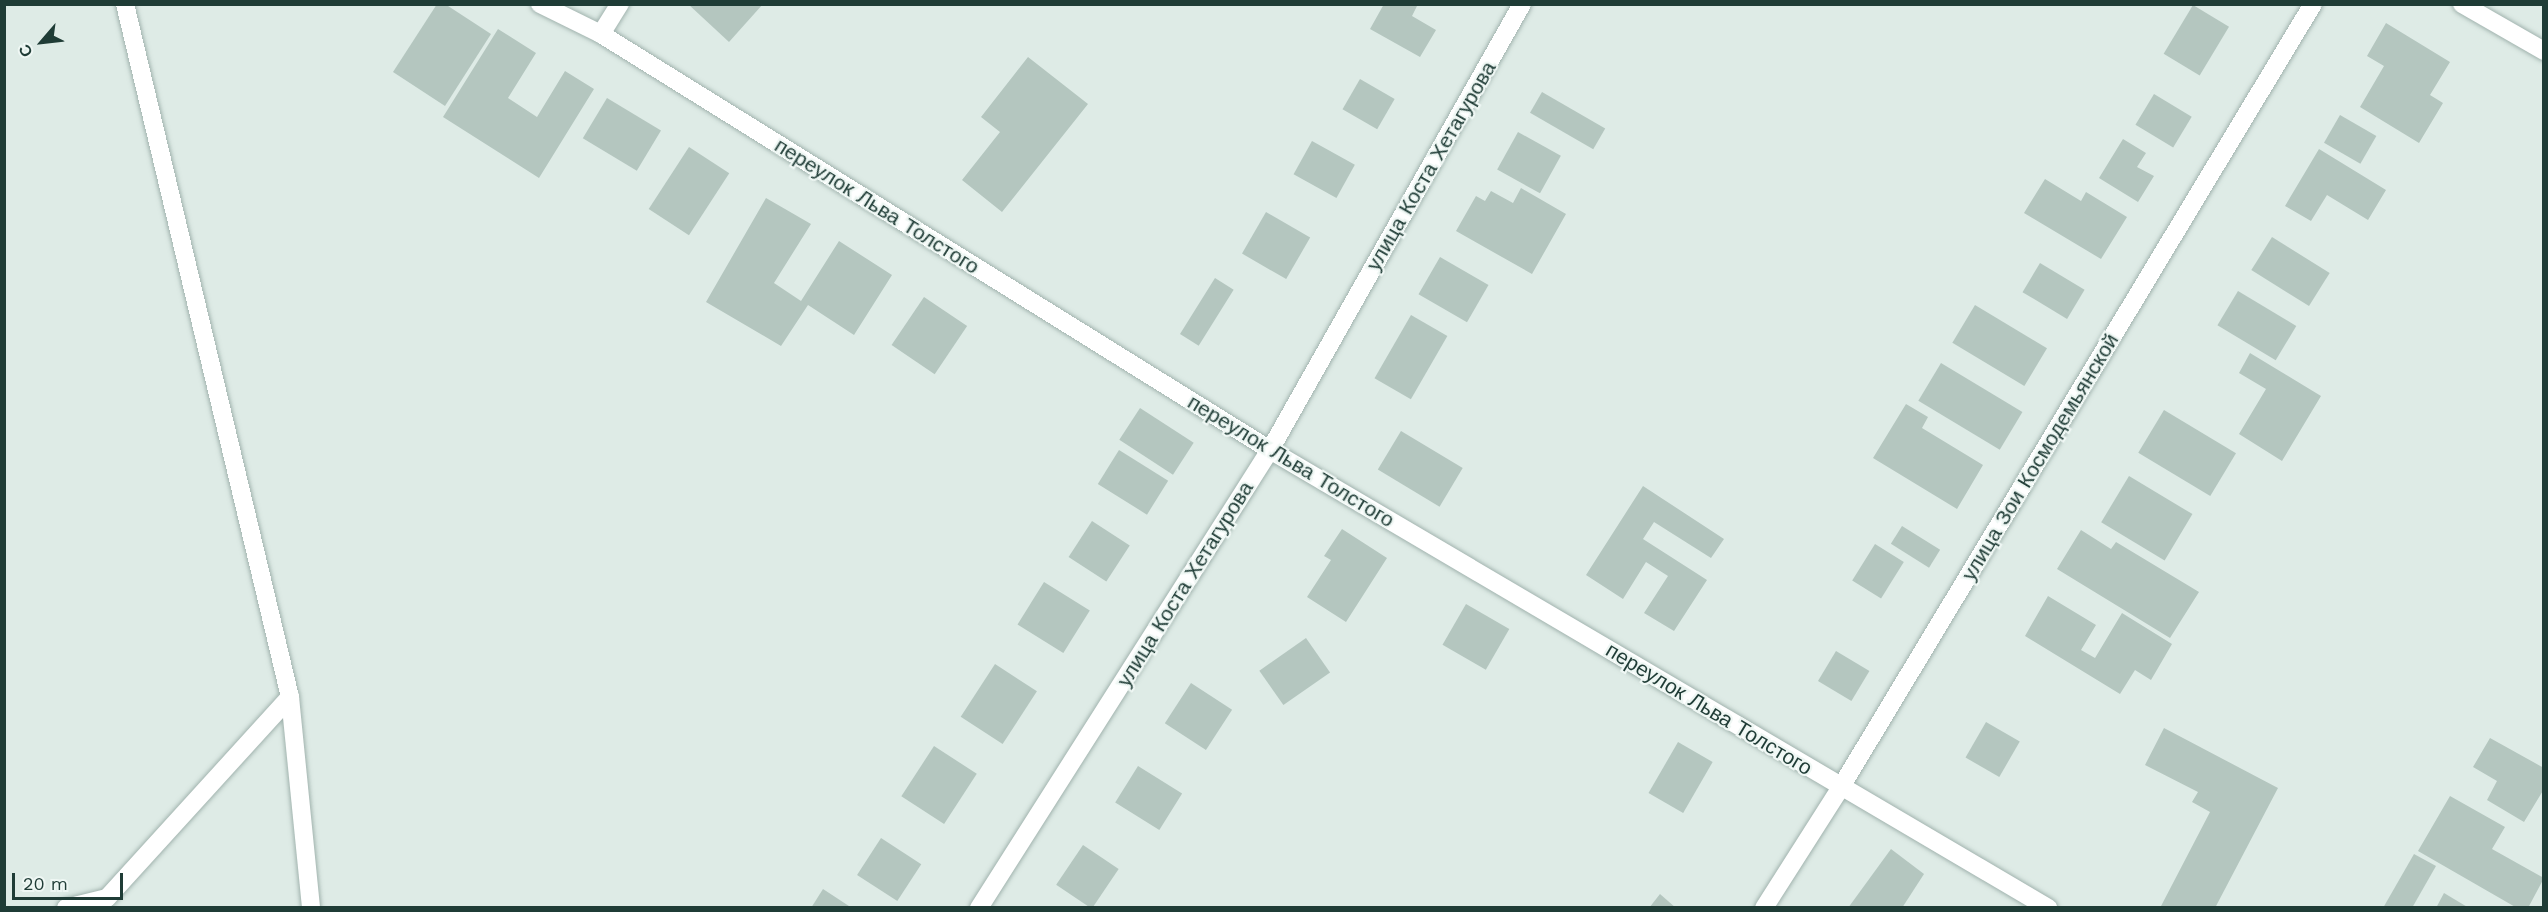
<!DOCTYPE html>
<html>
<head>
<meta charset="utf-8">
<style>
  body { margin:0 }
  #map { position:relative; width:2548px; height:912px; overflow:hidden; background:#deebe6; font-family:"Work Sans",sans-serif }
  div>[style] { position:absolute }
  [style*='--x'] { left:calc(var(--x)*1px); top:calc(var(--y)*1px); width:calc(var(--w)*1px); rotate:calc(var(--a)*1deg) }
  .building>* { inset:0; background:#b4c6bf; transform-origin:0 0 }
  .roads { filter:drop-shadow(0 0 2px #a1b3ae) drop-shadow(0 0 2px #a1b3ae) }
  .minor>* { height:18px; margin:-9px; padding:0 9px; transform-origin:9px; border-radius:9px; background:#fff }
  span { translate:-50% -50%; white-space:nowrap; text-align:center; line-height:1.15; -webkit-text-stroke:4.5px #eff7f4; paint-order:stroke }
  .street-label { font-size:21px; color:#1f3c36 }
  .frame { position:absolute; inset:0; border:6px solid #1f3c36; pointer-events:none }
  .north { position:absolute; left:12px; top:12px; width:60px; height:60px; -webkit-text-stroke:4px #eff7f4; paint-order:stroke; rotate:242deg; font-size:16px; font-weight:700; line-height:24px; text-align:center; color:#1f3c36 }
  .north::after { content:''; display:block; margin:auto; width:21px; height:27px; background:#1f3c36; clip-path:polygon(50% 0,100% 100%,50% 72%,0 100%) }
  .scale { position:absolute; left:12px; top:873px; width:111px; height:27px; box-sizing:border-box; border:3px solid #1f3c36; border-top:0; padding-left:8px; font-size:18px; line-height:21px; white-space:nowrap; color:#1f3c36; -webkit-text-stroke:4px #eff7f4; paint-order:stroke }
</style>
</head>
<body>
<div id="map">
  <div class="building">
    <i style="clip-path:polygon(437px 4px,445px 4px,491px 34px,445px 106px,393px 72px)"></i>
    <i style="clip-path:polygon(688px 4px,763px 4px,729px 42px)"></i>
    <i style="clip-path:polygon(1384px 4px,1414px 4px,1417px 6px,1412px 16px,1436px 30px,1420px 57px,1370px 29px)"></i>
    <i style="left:2193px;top:5px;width:42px;height:57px;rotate:31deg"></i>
    <i style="clip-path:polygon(2386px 23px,2450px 62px,2430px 95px,2443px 103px,2419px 143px,2360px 107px,2384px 66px,2367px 56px)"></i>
    <i style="clip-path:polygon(498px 29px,536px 53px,508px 98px,537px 117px,565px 71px,594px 89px,539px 178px,443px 117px)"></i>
    <i style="clip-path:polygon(1028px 57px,1088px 104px,1002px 212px,962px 180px,1000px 132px,981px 117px)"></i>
    <i style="left:1360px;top:79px;width:40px;height:35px;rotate:30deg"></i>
    <i style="left:1542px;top:92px;width:73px;height:24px;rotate:30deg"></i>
    <i style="left:2154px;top:94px;width:44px;height:36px;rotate:31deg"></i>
    <i style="left:607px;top:98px;width:63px;height:47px;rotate:31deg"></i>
    <i style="left:2340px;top:115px;width:42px;height:32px;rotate:30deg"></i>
    <i style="left:1518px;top:132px;width:49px;height:43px;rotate:29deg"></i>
    <i style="clip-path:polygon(2123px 139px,2146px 153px,2137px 167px,2154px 176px,2138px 202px,2099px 178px)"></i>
    <i style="left:1312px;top:141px;width:49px;height:38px;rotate:29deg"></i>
    <i style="left:689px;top:147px;width:48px;height:74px;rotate:33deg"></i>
    <i style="clip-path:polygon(2319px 149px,2386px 190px,2368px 220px,2327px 195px,2311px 221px,2285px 206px)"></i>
    <i style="clip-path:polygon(2045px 179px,2081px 201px,2086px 192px,2127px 217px,2101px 259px,2024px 213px)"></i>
    <i style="clip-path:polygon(1521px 188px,1566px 214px,1532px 274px,1456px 231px,1476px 196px,1485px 201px,1491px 191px,1513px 203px)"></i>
    <i style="clip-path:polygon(766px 198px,811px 224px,774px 283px,801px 301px,839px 241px,892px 275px,854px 335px,808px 305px,781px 346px,706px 302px)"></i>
    <i style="left:1266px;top:212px;width:51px;height:48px;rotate:30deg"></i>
    <i style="left:2272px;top:237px;width:68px;height:39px;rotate:32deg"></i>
    <i style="left:1440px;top:257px;width:56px;height:43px;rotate:30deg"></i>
    <i style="left:2040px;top:263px;width:52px;height:34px;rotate:31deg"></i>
    <i style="left:1215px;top:278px;width:22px;height:66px;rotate:32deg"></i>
    <i style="left:2238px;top:291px;width:68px;height:40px;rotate:31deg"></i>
    <i style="left:924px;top:297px;width:52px;height:58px;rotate:34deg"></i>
    <i style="left:1975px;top:305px;width:84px;height:44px;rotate:31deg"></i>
    <i style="left:1411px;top:315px;width:42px;height:73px;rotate:30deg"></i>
    <i style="clip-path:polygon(2250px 353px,2321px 396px,2282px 461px,2239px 434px,2266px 389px,2239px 373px)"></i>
    <i style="left:1941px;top:363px;width:95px;height:44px;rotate:31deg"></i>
    <i style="clip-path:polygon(1906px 404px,1928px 417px,1922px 428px,1983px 465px,1957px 509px,1873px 458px)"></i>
    <i style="left:1140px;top:408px;width:64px;height:38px;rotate:33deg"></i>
    <i style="left:2164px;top:410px;width:84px;height:50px;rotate:31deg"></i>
    <i style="left:1401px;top:431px;width:72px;height:45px;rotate:31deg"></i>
    <i style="left:1119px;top:450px;width:58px;height:40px;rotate:32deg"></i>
    <i style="left:2129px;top:476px;width:74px;height:54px;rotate:31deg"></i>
    <i style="clip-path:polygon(1643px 486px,1724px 539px,1711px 558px,1654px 522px,1643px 539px,1707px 580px,1674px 631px,1644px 613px,1668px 576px,1646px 562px,1623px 599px,1586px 575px)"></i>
    <i style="left:1092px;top:521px;width:45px;height:43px;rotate:33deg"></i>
    <i style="left:1902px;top:526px;width:45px;height:21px;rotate:32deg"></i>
    <i style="clip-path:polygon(1342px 529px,1387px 558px,1346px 622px,1307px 597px,1331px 560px,1324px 556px)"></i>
    <i style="clip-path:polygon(2081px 530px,2111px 549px,2116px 542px,2199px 592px,2170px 638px,2057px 569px)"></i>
    <i style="left:1875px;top:544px;width:34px;height:43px;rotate:32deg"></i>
    <i style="left:1044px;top:582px;width:54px;height:50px;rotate:32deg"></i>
    <i style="clip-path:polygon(2048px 596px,2096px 625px,2081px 650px,2095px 658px,2122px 613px,2172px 644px,2151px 680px,2135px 670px,2120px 694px,2025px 636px)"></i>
    <i style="left:1466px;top:604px;width:50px;height:47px;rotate:30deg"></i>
    <i style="left:1306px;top:638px;width:42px;height:57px;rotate:55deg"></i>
    <i style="left:1836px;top:651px;width:39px;height:35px;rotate:31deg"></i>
    <i style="left:995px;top:664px;width:50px;height:63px;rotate:33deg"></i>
    <i style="left:1191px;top:683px;width:49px;height:48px;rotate:33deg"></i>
    <i style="left:1986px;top:722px;width:39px;height:41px;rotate:30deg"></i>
    <i style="clip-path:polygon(2164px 728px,2278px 788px,2215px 908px,2160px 908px,2210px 812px,2192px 802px,2198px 792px,2145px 765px)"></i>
    <i style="clip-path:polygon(2490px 738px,2544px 768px,2544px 789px,2524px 822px,2487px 800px,2497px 781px,2473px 767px)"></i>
    <i style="left:1678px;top:742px;width:40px;height:59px;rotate:30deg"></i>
    <i style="left:934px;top:746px;width:51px;height:60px;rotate:33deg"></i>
    <i style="left:1138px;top:766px;width:52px;height:43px;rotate:32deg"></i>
    <i style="clip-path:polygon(2450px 796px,2505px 827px,2492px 849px,2544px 878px,2528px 908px,2517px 908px,2418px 851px)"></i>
    <i style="left:881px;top:838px;width:48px;height:44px;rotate:33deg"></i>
    <i style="left:1083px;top:845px;width:43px;height:48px;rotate:34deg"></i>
    <i style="clip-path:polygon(1891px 849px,1924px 874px,1902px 908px,1848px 908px)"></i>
    <i style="clip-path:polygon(2414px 854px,2436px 866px,2412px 908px,2383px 908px)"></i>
    <i style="clip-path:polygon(823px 889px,852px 908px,811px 908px)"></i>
    <i style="clip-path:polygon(2444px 893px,2469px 908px,2436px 908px)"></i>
    <i style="clip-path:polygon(1660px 894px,1676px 908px,1649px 908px)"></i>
  </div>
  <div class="roads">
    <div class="minor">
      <i style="--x:125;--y:4;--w:712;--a:76.61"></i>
      <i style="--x:290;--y:697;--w:212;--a:84.3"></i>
      <i style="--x:540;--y:4;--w:68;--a:26.2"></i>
      <i style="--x:601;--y:34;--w:788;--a:31.87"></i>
      <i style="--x:1270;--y:450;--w:903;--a:30.48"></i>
      <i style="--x:2462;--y:4;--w:95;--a:29.8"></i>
      <i style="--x:601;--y:34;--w:36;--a:-58"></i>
      <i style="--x:66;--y:908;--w:42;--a:-13.7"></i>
      <i style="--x:107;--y:898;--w:272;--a:-47.7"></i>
      <i style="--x:979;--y:908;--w:543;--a:-57.57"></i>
      <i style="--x:1270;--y:450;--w:512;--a:-60.53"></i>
      <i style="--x:1764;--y:908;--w:143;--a:-57.5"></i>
      <i style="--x:1841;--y:787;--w:914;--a:-58.92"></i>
    </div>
  </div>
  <div class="street-label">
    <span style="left:1431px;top:166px;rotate:-60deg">улица Коста Хетагурова</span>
    <span style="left:877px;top:206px;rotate:32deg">переулок Льва Толстого</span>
    <span style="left:2040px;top:457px;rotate:-59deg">улица Зои Космодемьянской</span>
    <span style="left:1291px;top:461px;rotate:31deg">переулок Льва Толстого</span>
    <span style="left:1185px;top:584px;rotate:-58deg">улица Коста Хетагурова</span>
    <span style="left:1709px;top:709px;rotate:31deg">переулок Льва Толстого</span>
  </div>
  <div class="frame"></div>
  <div class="north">С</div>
  <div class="scale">20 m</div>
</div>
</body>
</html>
